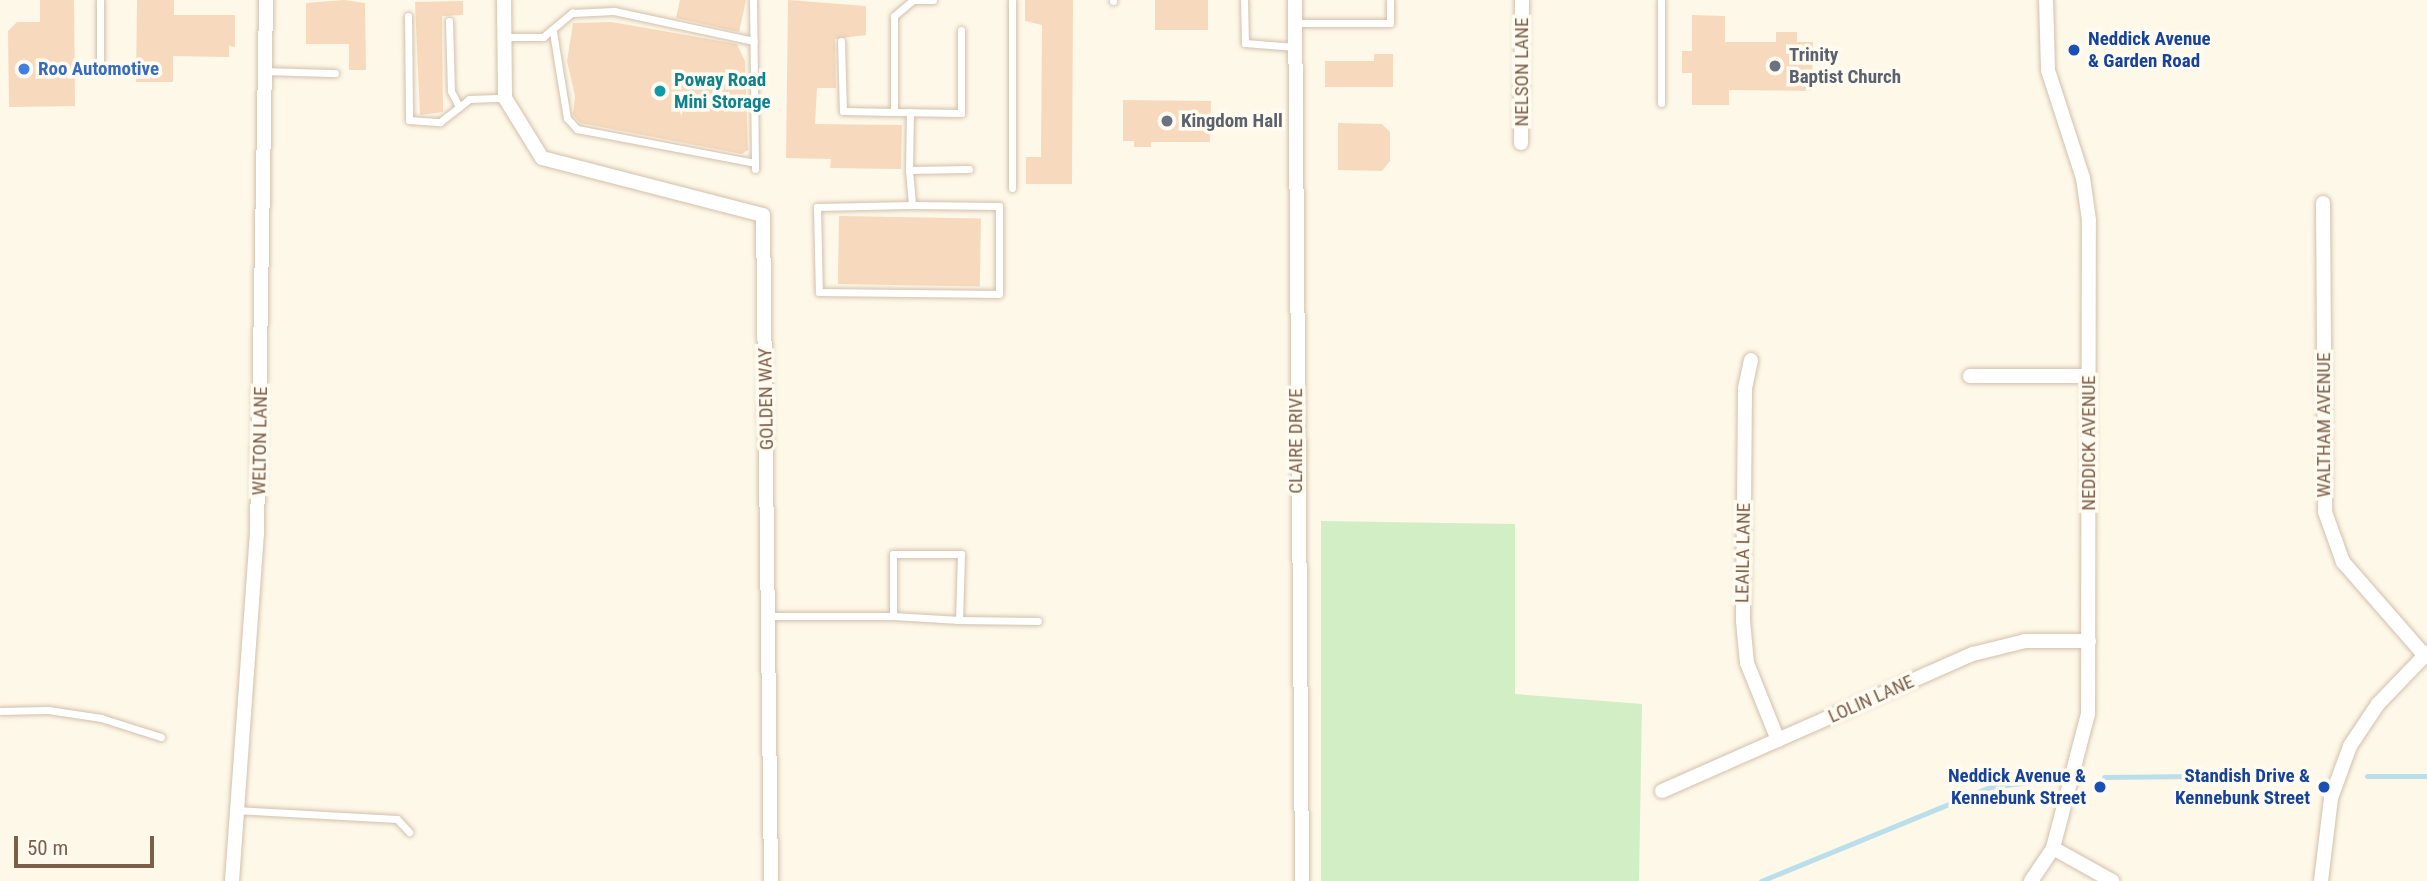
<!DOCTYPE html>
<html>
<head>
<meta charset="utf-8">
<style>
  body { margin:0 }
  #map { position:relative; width:2427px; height:881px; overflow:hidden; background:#fef8e8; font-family:"Roboto Condensed",sans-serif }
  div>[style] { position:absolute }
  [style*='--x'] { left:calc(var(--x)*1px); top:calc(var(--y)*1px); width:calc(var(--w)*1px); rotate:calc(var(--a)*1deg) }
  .green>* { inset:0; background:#d2eec4 }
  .stream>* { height:5px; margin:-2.5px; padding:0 2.5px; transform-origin:2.5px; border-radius:2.5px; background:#badfeb }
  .building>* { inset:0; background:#f7d9bd; transform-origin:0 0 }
  .roads { filter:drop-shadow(0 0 2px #d3c0ac) drop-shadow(0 0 2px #d3c0ac) }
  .service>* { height:7px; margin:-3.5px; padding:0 3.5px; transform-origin:3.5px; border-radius:3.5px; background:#fff }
  .minor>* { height:14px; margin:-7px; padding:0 7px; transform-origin:7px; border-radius:7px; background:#fff }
  .dots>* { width:19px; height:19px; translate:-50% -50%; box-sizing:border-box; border:4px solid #fffbf1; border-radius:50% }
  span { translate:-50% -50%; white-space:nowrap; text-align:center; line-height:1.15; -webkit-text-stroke:7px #fffbf1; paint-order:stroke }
  .transit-label { font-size:19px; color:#164399; font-weight:700 }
  .left { translate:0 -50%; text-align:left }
  .right { translate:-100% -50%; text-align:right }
  .worship-label { font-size:19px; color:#5b616d; font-weight:700 }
  .shop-label { font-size:19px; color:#366cbe; font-weight:700 }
  .street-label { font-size:19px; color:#7c5f49 }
  .culture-label { font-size:19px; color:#0d838f; font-weight:700 }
  .scale { position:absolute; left:14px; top:836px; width:140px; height:32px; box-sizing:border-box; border:4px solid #7c5f49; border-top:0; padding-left:9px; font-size:21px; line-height:24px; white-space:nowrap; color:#7c5f49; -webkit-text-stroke:5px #fffbf1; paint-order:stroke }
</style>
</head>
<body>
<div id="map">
  <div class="green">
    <i style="clip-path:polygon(1321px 521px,1515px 524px,1515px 694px,1642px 704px,1639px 881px,1321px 881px)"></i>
  </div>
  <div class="stream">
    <i style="--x:2367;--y:776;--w:60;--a:0"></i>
    <i style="--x:2104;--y:777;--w:205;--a:-0.6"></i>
    <i style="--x:1761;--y:881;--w:248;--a:-22.3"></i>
    <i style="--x:1990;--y:787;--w:55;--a:-7.3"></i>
  </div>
  <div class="building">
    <i style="clip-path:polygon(40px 0,74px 0,75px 106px,9px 107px,8px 31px,17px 22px,40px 22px)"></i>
    <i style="clip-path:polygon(137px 0,174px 0,174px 15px,235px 15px,235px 47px,229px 46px,229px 57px,173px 56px,173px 82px,136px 82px)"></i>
    <i style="clip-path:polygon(344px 0,365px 3px,366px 70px,349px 70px,349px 44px,306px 44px,306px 3px)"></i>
    <i style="clip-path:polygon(680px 0,746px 0,739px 32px,676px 18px)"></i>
    <i style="clip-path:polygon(788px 0,866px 6px,866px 35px,835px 39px,836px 88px,817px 88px,815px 124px,902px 125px,901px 169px,830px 168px,831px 159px,786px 158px)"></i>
    <i style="clip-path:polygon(1025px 0,1073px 0,1072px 184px,1026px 184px,1026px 157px,1041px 157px,1042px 25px,1025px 21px)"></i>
    <i style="left:1155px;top:0;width:53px;height:30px"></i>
    <i style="clip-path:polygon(463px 1px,463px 15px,442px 16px,443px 112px,420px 115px,415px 2px)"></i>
    <i style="clip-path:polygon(1692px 15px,1725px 16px,1725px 42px,1776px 42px,1776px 32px,1797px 32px,1797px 42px,1813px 42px,1812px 91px,1729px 90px,1729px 105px,1692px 105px,1692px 73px,1682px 73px,1682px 51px,1692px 51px)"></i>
    <i style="clip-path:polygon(612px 22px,737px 44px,745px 61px,748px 150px,742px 154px,580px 123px,573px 115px,575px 96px,567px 61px,573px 23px)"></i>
    <i style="clip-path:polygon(1374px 54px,1393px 54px,1393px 87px,1325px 87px,1325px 61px,1374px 61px)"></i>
    <i style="clip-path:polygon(1123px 100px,1211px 101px,1210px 142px,1151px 142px,1151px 147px,1134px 147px,1134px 141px,1123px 141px)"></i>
    <i style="clip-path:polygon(1338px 123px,1382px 124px,1390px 132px,1390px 161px,1382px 171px,1338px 170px)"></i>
    <i style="left:839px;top:216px;width:142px;height:68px;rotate:1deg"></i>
  </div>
  <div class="roads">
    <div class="service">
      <i style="--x:753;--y:0;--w:169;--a:89.3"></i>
      <i style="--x:913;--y:0;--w:25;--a:140"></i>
      <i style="--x:894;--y:16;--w:96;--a:90"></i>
      <i style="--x:894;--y:112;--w:67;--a:0.9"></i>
      <i style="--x:961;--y:113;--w:83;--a:-90"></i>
      <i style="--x:913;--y:0;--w:20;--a:0"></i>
      <i style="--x:1012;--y:0;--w:188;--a:90"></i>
      <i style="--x:1244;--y:0;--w:43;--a:88.7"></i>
      <i style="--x:1245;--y:43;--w:50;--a:4.6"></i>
      <i style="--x:1113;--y:1;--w:1;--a:-90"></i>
      <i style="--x:408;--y:16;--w:104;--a:89.4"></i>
      <i style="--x:409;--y:120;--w:31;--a:4"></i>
      <i style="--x:440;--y:122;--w:37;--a:-38"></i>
      <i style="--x:469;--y:99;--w:36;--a:-2"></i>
      <i style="--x:449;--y:21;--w:70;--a:88.4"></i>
      <i style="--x:451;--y:91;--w:18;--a:63"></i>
      <i style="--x:1295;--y:23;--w:95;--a:0"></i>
      <i style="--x:1390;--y:23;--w:23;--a:-90"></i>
      <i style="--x:553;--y:32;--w:87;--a:80.8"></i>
      <i style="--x:567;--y:118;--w:15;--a:48"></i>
      <i style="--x:577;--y:129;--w:181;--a:10.8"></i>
      <i style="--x:505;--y:37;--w:38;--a:0"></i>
      <i style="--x:543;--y:37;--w:38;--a:-40"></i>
      <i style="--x:572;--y:13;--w:42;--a:-2.7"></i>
      <i style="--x:614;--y:11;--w:143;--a:12.1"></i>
      <i style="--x:841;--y:41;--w:70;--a:88.4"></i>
      <i style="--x:843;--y:111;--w:51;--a:1.1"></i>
      <i style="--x:100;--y:62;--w:62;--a:-90"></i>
      <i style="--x:266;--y:71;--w:69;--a:1.7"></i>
      <i style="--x:1661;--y:103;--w:103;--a:-90"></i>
      <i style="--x:910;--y:112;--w:58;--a:91"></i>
      <i style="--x:909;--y:170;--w:60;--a:-1"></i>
      <i style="--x:909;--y:170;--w:35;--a:85"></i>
      <i style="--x:912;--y:205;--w:95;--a:178.8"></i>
      <i style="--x:817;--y:207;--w:85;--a:88.7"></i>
      <i style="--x:819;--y:292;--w:180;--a:0.6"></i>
      <i style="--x:999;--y:294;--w:88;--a:-90"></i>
      <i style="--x:999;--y:206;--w:87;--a:-179.3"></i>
      <i style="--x:768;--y:616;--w:125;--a:0"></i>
      <i style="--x:893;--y:616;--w:62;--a:-90"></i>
      <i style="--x:893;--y:554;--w:68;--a:0"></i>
      <i style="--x:961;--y:554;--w:66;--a:91.7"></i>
      <i style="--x:959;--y:620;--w:66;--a:-176.5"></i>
      <i style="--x:959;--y:620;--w:79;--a:0.7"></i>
      <i style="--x:0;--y:711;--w:48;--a:-1.2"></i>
      <i style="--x:48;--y:710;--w:54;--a:8.6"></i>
      <i style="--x:101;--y:718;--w:63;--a:17.6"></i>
      <i style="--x:235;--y:810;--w:162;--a:3.2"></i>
      <i style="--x:397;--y:819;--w:18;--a:47"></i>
    </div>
    <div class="minor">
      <i style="--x:504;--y:0;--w:98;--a:89.4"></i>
      <i style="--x:505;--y:98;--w:70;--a:58.3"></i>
      <i style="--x:542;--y:158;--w:228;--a:14.5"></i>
      <i style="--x:763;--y:215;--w:666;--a:89.31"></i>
      <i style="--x:1295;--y:0;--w:881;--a:89.54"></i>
      <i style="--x:1521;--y:143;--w:143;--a:-89.6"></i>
      <i style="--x:2323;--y:203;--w:309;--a:89.6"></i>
      <i style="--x:2325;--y:512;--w:53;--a:70.2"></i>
      <i style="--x:2343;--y:562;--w:123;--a:48.9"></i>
      <i style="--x:1751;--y:360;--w:30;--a:102"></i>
      <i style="--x:1745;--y:389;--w:232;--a:90.5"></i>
      <i style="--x:1743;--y:621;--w:42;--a:84.6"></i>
      <i style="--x:1747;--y:663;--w:83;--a:68.1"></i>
      <i style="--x:1970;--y:376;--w:119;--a:0"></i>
      <i style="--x:1662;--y:791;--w:340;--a:-23.8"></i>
      <i style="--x:1973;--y:654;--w:54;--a:-14"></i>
      <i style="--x:2025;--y:641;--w:64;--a:0"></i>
      <i style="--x:2053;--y:848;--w:68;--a:29.2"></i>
      <i style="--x:232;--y:881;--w:348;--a:-85.9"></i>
      <i style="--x:257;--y:534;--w:534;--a:-89.03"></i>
      <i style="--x:2031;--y:881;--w:40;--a:-56"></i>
      <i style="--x:2053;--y:848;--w:138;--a:-75.4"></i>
      <i style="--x:2088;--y:714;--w:494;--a:-89.9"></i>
      <i style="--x:2089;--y:220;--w:42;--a:-98.1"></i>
      <i style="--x:2083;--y:178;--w:114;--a:-108"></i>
      <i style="--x:2048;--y:70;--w:70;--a:-91.6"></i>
      <i style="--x:2321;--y:881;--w:84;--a:-83.1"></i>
      <i style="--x:2331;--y:798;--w:55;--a:-69.9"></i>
      <i style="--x:2350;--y:746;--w:50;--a:-56.3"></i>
      <i style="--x:2378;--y:704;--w:71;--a:-46.1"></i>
    </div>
  </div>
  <div class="dots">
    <i style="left:2074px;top:50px;background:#1a4fb4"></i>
    <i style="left:1775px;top:66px;background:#6b7280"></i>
    <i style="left:24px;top:69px;background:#3f7fe0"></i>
    <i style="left:660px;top:91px;background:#0f9aa8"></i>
    <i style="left:1167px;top:121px;background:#6b7280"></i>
    <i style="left:2100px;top:787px;background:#1a4fb4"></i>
    <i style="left:2324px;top:787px;background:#1a4fb4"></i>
  </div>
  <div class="transit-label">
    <span class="left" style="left:2088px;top:50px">Neddick Avenue<br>&amp; Garden Road</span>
    <span class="right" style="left:2086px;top:787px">Neddick Avenue &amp;<br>Kennebunk Street</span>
    <span class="right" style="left:2310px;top:787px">Standish Drive &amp;<br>Kennebunk Street</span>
  </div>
  <div class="worship-label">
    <span class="left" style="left:1789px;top:66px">Trinity<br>Baptist Church</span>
    <span class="left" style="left:1181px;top:121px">Kingdom Hall</span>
  </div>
  <div class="shop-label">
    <span class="left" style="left:38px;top:69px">Roo Automotive</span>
  </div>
  <div class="street-label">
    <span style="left:1522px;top:72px;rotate:-90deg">NELSON LANE</span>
    <span style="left:766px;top:399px;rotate:-91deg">GOLDEN WAY</span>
    <span style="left:2324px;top:425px;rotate:-90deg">WALTHAM AVENUE</span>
    <span style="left:260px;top:441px;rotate:-89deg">WELTON LANE</span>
    <span style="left:1296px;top:441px;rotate:-90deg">CLAIRE DRIVE</span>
    <span style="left:2089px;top:443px;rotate:-90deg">NEDDICK AVENUE</span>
    <span style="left:1743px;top:553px;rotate:-89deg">LEAILA LANE</span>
    <span style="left:1871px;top:699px;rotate:-24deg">LOLIN LANE</span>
  </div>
  <div class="culture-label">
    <span class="left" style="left:674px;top:91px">Poway Road<br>Mini Storage</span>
  </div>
  <div class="scale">50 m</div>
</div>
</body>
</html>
